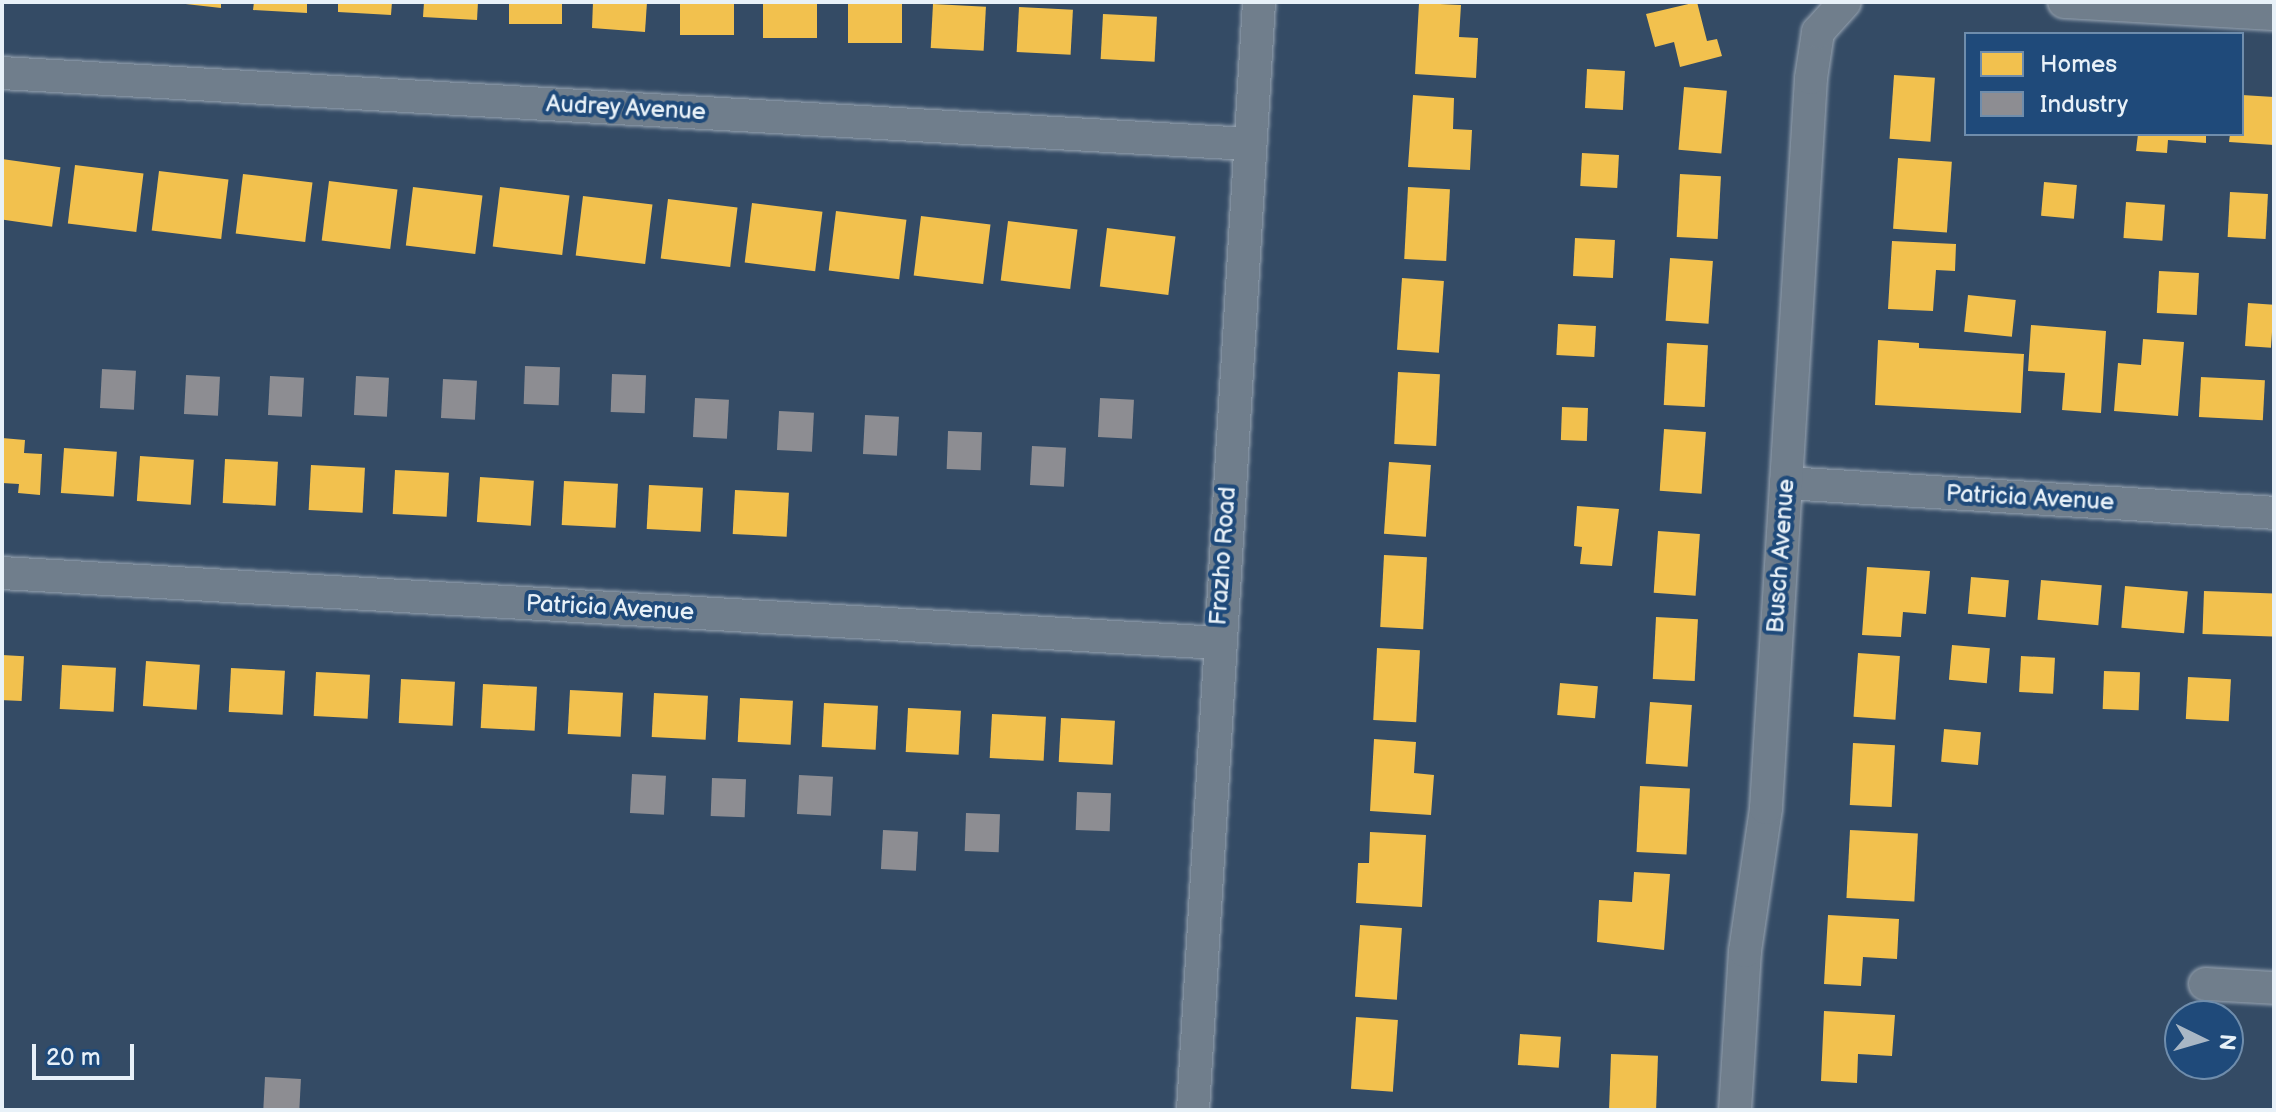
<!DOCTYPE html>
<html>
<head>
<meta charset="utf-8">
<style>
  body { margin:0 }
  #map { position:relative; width:2276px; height:1112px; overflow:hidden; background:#344b65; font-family:"Balsamiq Sans",sans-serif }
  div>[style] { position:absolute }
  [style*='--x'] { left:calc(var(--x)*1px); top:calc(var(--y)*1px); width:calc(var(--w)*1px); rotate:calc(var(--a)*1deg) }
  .homes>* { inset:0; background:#f2c14e; transform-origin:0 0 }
  .industry>* { inset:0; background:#8d8d92; transform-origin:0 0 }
  .roads { filter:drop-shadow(0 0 2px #9aa6b3) drop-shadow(0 0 2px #9aa6b3) }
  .street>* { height:32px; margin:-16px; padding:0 16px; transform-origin:16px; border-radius:16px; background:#707e8c }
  span { translate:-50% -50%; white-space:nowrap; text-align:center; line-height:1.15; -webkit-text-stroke:8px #1f4a7a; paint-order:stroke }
  .street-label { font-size:24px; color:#e8f1f8 }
  .frame { position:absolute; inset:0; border:4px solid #e8f1f8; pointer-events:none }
  .legend { position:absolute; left:1964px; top:32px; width:280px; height:104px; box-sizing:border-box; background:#1f4a7a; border:2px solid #6f8dac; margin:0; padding:10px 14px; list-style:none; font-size:24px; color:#e8f1f8 }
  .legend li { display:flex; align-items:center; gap:16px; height:40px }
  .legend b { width:40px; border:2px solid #6f8dac }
  .north { position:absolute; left:2164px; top:1000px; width:80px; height:80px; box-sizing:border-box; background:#1f4a7a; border:2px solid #6f8dac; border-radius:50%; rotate:95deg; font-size:22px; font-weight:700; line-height:32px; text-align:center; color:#e8f1f8 }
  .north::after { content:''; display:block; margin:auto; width:28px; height:36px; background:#a9b7c5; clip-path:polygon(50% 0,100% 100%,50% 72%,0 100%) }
  .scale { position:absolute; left:32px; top:1044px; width:102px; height:36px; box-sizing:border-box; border:4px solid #e8f1f8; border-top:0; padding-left:10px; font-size:24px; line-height:28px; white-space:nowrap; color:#e8f1f8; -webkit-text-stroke:6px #1f4a7a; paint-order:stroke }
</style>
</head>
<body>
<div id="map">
  <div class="homes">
    <i style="clip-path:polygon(168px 2px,221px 2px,221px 8px)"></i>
    <i style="clip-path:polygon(254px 2px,307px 2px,307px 13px,253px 10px)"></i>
    <i style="clip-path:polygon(338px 2px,392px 2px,391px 15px,338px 12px)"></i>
    <i style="clip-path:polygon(424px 2px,478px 2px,477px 20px,423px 17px)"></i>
    <i style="left:509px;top:2px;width:53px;height:22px"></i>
    <i style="clip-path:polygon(593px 2px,647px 2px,645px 32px,592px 28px)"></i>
    <i style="left:680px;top:2px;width:54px;height:33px"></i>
    <i style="left:763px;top:2px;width:54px;height:36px"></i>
    <i style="left:848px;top:2px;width:54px;height:41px"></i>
    <i style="clip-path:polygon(1697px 2px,1707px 41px,1717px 39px,1722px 56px,1680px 67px,1674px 42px,1655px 47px,1646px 14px)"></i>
    <i style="clip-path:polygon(1419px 3px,1461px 5px,1459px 37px,1478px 38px,1476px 78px,1415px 74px)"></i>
    <i style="left:933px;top:4px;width:53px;height:44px;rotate:3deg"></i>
    <i style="left:1019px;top:7px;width:54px;height:45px;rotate:3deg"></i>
    <i style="left:1103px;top:14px;width:54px;height:45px;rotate:3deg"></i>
    <i style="left:1587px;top:69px;width:38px;height:39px;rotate:3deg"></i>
    <i style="left:1894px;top:75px;width:41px;height:64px;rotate:4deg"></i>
    <i style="left:1684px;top:87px;width:43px;height:63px;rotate:5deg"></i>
    <i style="clip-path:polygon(1413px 95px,1454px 98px,1453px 129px,1472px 130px,1470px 170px,1408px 167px)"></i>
    <i style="clip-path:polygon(2242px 95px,2274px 97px,2274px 145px,2229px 142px,2230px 134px,2242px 134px)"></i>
    <i style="clip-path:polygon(2138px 134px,2206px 134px,2206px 143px,2168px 140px,2167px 153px,2136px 151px)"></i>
    <i style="left:1582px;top:153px;width:37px;height:33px;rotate:3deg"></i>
    <i style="left:1898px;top:158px;width:54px;height:71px;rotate:4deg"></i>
    <i style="left:2px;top:159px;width:59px;height:60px;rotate:8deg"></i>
    <i style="left:75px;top:165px;width:69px;height:59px;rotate:7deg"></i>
    <i style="left:159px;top:171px;width:70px;height:60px;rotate:7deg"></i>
    <i style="left:243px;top:174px;width:70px;height:60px;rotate:7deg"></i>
    <i style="left:1680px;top:174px;width:41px;height:63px;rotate:3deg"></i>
    <i style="left:329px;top:181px;width:69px;height:60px;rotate:7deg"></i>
    <i style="left:2044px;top:182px;width:33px;height:34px;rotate:5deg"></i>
    <i style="left:413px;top:187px;width:70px;height:59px;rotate:7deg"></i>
    <i style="left:500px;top:187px;width:70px;height:60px;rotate:7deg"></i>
    <i style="left:1408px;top:187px;width:42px;height:72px;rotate:3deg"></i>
    <i style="left:2230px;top:192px;width:38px;height:45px;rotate:3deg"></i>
    <i style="left:583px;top:196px;width:70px;height:60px;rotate:7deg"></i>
    <i style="left:668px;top:199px;width:70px;height:60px;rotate:7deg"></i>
    <i style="left:2126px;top:202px;width:39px;height:36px;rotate:4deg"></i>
    <i style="left:752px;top:203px;width:71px;height:60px;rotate:7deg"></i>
    <i style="left:836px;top:211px;width:71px;height:60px;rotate:7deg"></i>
    <i style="left:921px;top:216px;width:70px;height:60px;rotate:7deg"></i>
    <i style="left:1008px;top:221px;width:70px;height:60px;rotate:7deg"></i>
    <i style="left:1107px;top:228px;width:69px;height:59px;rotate:7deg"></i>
    <i style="left:1575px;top:238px;width:40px;height:38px;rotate:3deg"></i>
    <i style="clip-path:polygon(1892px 241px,1956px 244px,1955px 271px,1936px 270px,1933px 311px,1888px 309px)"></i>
    <i style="left:1670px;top:258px;width:43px;height:63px;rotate:4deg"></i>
    <i style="left:2159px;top:271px;width:40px;height:42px;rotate:3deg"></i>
    <i style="left:1402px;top:278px;width:42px;height:72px;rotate:4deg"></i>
    <i style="left:1968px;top:295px;width:48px;height:37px;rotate:6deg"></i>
    <i style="left:2248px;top:303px;width:26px;height:43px;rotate:4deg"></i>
    <i style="left:1558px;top:324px;width:38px;height:31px;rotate:3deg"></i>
    <i style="clip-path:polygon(2031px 325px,2106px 331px,2101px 413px,2062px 410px,2065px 373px,2028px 371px)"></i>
    <i style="clip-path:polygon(2143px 339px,2184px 342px,2178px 416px,2114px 411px,2118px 363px,2141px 365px)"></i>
    <i style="clip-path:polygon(1878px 340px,1919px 343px,1919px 348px,2024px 354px,2021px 413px,1875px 405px)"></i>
    <i style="left:1667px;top:343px;width:41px;height:62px;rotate:3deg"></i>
    <i style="left:1398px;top:372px;width:42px;height:72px;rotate:3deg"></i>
    <i style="left:2201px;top:377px;width:64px;height:40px;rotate:3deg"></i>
    <i style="left:1562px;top:407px;width:26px;height:33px;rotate:2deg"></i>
    <i style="left:1664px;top:429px;width:42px;height:62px;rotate:4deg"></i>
    <i style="clip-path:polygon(2px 438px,25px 440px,24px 453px,42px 454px,40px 495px,18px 493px,19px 484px,2px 483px)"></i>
    <i style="left:64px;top:448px;width:53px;height:45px;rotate:4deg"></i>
    <i style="left:140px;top:456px;width:54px;height:45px;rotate:4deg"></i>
    <i style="left:225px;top:459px;width:53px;height:44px;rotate:3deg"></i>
    <i style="left:1389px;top:462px;width:42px;height:72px;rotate:4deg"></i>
    <i style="left:311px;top:465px;width:54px;height:45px;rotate:3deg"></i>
    <i style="left:395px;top:470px;width:54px;height:44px;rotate:3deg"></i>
    <i style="left:480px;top:477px;width:54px;height:45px;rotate:4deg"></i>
    <i style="left:564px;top:481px;width:54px;height:44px;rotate:3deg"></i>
    <i style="left:649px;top:485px;width:54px;height:44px;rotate:3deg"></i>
    <i style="left:735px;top:490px;width:54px;height:44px;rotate:3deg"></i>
    <i style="clip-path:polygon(1577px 506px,1619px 509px,1612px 566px,1580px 564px,1582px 547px,1574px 546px)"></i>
    <i style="left:1658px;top:531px;width:42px;height:62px;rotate:4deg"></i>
    <i style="left:1384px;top:555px;width:43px;height:72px;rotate:3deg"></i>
    <i style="clip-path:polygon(1867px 567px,1930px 571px,1926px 614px,1903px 612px,1901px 637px,1862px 635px)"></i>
    <i style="left:1971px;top:577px;width:38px;height:37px;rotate:5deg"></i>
    <i style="left:2041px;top:580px;width:61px;height:40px;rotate:5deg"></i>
    <i style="left:2125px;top:586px;width:63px;height:42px;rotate:5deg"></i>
    <i style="left:2204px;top:591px;width:70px;height:43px;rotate:2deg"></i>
    <i style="left:1656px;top:617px;width:42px;height:62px;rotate:3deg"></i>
    <i style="left:1952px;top:645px;width:38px;height:35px;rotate:5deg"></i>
    <i style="left:1377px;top:648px;width:43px;height:72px;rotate:3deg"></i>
    <i style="left:1858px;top:653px;width:42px;height:64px;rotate:4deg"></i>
    <i style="left:2px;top:655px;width:22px;height:45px;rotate:3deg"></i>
    <i style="left:2021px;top:656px;width:34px;height:36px;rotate:3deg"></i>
    <i style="left:146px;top:661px;width:54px;height:45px;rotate:4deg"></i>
    <i style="left:62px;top:665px;width:54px;height:44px;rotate:3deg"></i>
    <i style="left:231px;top:668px;width:54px;height:44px;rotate:3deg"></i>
    <i style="left:2104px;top:671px;width:36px;height:38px;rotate:2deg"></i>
    <i style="left:316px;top:672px;width:54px;height:44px;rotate:3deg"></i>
    <i style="left:2188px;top:677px;width:43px;height:42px;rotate:3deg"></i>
    <i style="left:401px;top:679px;width:54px;height:44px;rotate:3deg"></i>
    <i style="left:1560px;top:683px;width:38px;height:32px;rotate:5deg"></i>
    <i style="left:483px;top:684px;width:54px;height:44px;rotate:3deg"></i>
    <i style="left:570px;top:690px;width:53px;height:44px;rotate:3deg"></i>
    <i style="left:654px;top:693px;width:54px;height:44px;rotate:3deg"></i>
    <i style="left:740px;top:698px;width:53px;height:44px;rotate:3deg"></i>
    <i style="left:1650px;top:702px;width:42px;height:62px;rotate:4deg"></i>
    <i style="left:824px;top:703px;width:54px;height:44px;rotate:3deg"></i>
    <i style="left:908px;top:708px;width:53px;height:44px;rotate:3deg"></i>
    <i style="left:992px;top:714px;width:54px;height:44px;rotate:3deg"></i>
    <i style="left:1061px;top:718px;width:54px;height:44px;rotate:3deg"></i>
    <i style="left:1944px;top:729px;width:37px;height:33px;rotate:5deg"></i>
    <i style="clip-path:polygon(1374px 739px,1416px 742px,1414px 773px,1434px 775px,1431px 815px,1370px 811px)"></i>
    <i style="left:1853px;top:743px;width:42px;height:62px;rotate:3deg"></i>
    <i style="left:1640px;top:786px;width:50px;height:66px;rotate:3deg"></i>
    <i style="left:1850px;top:830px;width:68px;height:68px;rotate:3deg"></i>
    <i style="clip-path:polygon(1370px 832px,1426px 835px,1422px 907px,1356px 903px,1358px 863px,1369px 863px)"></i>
    <i style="clip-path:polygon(1634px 872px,1670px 874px,1664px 950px,1597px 942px,1599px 900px,1632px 902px)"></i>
    <i style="clip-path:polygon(1828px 915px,1899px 919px,1897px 959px,1863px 957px,1861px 986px,1824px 984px)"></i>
    <i style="left:1360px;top:925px;width:42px;height:72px;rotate:4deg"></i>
    <i style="clip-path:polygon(1824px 1011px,1895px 1015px,1892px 1056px,1858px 1054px,1857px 1083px,1821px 1081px)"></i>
    <i style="left:1356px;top:1017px;width:42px;height:72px;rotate:4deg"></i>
    <i style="left:1520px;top:1034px;width:41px;height:31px;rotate:4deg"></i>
    <i style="left:1611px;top:1054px;width:47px;height:56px;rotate:2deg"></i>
  </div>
  <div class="industry">
    <i style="left:525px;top:366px;width:35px;height:38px;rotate:2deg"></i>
    <i style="left:102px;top:369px;width:34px;height:39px;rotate:3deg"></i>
    <i style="left:612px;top:374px;width:34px;height:38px;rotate:2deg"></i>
    <i style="left:186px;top:375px;width:34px;height:39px;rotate:3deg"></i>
    <i style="left:270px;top:376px;width:34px;height:39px;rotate:3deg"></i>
    <i style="left:356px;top:376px;width:33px;height:39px;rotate:3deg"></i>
    <i style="left:443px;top:379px;width:34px;height:39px;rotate:3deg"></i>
    <i style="left:695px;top:398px;width:34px;height:39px;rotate:3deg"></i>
    <i style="left:1100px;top:398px;width:34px;height:39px;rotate:3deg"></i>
    <i style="left:779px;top:411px;width:35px;height:39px;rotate:3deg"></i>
    <i style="left:865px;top:415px;width:34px;height:39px;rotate:3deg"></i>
    <i style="left:948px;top:431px;width:34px;height:38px;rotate:2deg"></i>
    <i style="left:1032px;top:446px;width:34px;height:39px;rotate:3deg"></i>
    <i style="left:632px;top:774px;width:34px;height:39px;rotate:3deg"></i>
    <i style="left:799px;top:775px;width:34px;height:39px;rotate:3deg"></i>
    <i style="left:712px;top:778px;width:34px;height:38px;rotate:2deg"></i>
    <i style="left:1077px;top:792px;width:34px;height:38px;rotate:2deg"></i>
    <i style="left:966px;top:813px;width:34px;height:38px;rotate:2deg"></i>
    <i style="left:883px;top:830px;width:35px;height:39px;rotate:3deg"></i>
    <i style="left:265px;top:1077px;width:36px;height:33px;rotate:3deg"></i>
  </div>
  <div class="roads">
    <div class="street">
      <i style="--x:2064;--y:2;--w:210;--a:3.3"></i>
      <i style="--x:2;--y:73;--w:1250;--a:3.26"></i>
      <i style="--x:1786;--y:483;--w:489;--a:3.5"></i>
      <i style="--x:2;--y:573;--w:1218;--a:3.29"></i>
      <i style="--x:2205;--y:984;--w:69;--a:3.3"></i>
      <i style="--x:1193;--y:1110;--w:1110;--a:-86.59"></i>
      <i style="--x:1735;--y:1110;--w:159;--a:-86.4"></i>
      <i style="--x:1745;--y:951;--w:145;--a:-81.6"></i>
      <i style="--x:1766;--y:808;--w:731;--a:-86.47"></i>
      <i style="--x:1811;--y:78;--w:47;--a:-81.3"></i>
      <i style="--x:1818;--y:32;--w:40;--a:-48"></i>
    </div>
  </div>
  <div class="street-label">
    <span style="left:626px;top:108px;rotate:3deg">Audrey Avenue</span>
    <span style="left:2030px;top:498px;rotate:3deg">Patricia Avenue</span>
    <span style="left:1223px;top:556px;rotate:-86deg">Frazho Road</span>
    <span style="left:1781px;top:556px;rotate:-86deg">Busch Avenue</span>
    <span style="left:610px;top:608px;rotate:3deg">Patricia Avenue</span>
  </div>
  <div class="frame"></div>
  <ul class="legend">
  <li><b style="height:22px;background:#f2c14e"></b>Homes</li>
  <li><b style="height:22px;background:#8d8d92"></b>Industry</li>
  </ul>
  <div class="north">N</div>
  <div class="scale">20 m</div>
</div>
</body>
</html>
